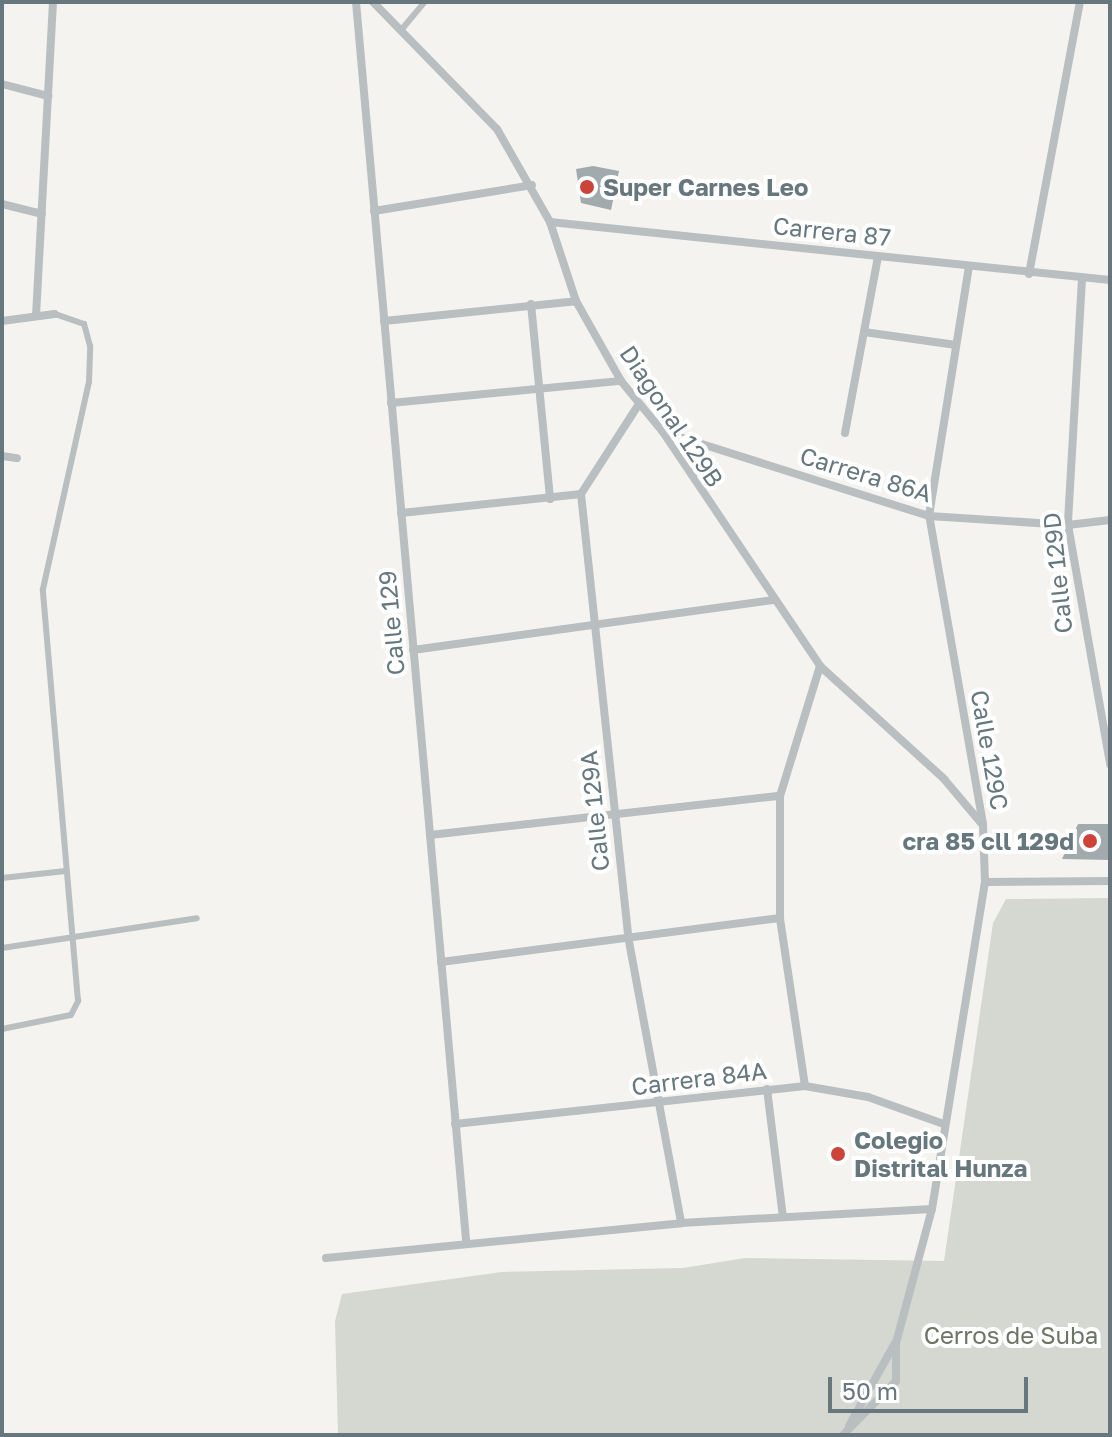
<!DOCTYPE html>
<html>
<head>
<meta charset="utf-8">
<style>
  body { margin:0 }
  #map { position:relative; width:1112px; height:1437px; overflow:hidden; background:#f4f3f0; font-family:"Golos Text",sans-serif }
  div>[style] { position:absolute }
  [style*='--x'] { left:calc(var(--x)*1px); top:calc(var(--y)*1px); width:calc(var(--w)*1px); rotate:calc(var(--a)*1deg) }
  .green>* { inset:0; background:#d4d8d0 }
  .building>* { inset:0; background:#a1aaac }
  .lane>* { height:6px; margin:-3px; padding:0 3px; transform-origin:3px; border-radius:3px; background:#b9bec0 }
  .street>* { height:8px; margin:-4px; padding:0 4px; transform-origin:4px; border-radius:4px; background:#b9bec0 }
  .dots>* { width:22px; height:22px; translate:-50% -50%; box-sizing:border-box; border:4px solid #fff; border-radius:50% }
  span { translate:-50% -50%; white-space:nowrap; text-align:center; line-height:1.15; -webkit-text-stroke:8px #fff; paint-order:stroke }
  .poi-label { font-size:24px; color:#66777d; font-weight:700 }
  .left { translate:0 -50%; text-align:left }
  .right { translate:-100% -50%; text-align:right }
  .street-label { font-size:24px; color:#66777d }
  .park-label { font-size:24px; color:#6b7564 }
  .frame { position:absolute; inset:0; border:4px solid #66777d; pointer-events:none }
  .scale { position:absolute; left:828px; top:1377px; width:200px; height:36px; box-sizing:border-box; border:4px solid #66777d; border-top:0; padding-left:10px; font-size:24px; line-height:28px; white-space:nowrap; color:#66777d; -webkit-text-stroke:6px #fff; paint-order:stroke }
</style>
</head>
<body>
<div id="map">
  <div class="green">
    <i style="clip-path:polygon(1110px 898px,1110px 1435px,338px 1435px,335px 1321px,342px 1294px,502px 1272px,683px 1268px,745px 1258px,944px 1261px,993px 923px,1006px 899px)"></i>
  </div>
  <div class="building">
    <i style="clip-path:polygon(593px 166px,619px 171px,611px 210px,581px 203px,576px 169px)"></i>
    <i style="clip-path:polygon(1078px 824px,1110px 824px,1110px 860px,1062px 859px)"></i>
  </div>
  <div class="lane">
    <i style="--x:402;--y:29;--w:35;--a:-50"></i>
    <i style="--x:2;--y:878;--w:64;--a:-6.2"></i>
    <i style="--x:2;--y:948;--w:197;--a:-8.7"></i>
    <i style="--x:2;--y:1029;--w:70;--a:-11.5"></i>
    <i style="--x:71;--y:1015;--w:16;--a:-63"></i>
    <i style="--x:78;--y:1001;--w:413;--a:-94.9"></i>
    <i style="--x:43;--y:589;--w:212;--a:-77.5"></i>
    <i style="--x:89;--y:382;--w:36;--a:-88"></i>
    <i style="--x:90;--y:346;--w:23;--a:-105"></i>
    <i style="--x:84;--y:324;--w:31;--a:-161"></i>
  </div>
  <div class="street">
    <i style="--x:356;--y:2;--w:1243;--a:84.92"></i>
    <i style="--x:373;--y:2;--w:177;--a:45.7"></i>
    <i style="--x:497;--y:129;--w:107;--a:60.3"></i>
    <i style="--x:550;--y:222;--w:83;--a:71.8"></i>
    <i style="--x:576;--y:301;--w:92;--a:60.6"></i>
    <i style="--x:621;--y:381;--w:66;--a:50.5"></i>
    <i style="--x:663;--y:432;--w:282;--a:56.1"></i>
    <i style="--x:820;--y:666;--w:168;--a:42.3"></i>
    <i style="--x:944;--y:779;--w:59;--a:49.8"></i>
    <i style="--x:2;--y:84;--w:48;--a:14.6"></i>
    <i style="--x:2;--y:204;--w:41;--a:14"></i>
    <i style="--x:374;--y:211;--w:160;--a:-9.3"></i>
    <i style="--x:550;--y:222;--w:563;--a:5.91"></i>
    <i style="--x:1029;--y:274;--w:277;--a:-79.4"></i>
    <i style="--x:1082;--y:279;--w:246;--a:93.3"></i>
    <i style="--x:1068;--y:525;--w:243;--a:80"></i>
    <i style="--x:531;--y:304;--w:196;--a:84.4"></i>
    <i style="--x:36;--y:316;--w:314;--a:-86.9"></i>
    <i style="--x:2;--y:321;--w:53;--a:-7.5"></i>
    <i style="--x:384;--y:321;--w:193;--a:-5.9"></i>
    <i style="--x:864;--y:332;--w:93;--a:8"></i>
    <i style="--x:391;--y:403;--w:231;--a:-5.5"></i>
    <i style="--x:637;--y:407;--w:103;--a:122.8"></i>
    <i style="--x:581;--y:494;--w:444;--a:83.9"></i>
    <i style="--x:628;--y:936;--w:292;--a:79.5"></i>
    <i style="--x:664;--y:432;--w:278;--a:17.6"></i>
    <i style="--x:929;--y:516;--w:139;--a:3.7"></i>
    <i style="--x:1068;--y:525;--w:42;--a:-6.8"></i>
    <i style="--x:845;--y:433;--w:180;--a:-79.4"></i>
    <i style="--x:2;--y:456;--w:15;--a:8"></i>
    <i style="--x:401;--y:513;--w:181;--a:-6"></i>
    <i style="--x:413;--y:650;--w:364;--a:-7.9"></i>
    <i style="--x:430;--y:835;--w:352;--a:-6.4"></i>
    <i style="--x:985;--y:882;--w:125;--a:-0.5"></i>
    <i style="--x:441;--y:962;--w:342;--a:-7.4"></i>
    <i style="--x:805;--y:1086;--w:170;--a:-98.5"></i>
    <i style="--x:780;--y:918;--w:122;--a:-90"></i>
    <i style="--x:780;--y:796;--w:136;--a:-72.9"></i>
    <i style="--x:767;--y:1089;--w:129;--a:82.9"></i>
    <i style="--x:455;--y:1124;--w:352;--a:-6.2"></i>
    <i style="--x:805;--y:1086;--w:64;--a:9.9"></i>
    <i style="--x:868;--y:1097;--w:81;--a:19.6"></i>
    <i style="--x:326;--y:1258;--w:357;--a:-5.6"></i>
    <i style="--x:681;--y:1223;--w:251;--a:-3.2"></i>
    <i style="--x:849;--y:1426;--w:95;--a:-61"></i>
    <i style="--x:844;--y:1434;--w:74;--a:-45.5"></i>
    <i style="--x:896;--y:1381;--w:38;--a:-90"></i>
    <i style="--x:896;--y:1343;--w:139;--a:-75"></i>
    <i style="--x:932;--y:1209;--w:331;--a:-80.8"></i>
    <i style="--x:985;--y:882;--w:58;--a:-92"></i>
    <i style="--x:983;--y:824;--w:313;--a:-99.9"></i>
    <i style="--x:929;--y:516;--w:253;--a:-80.9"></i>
  </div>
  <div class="dots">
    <i style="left:587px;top:187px;background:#cb4339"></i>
    <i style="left:1090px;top:841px;background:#cb4339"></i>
    <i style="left:838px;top:1154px;background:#cb4339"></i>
  </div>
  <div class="poi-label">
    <span class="left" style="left:603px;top:187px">Super Carnes Leo</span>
    <span class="right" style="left:1074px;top:841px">cra 85 cll 129d</span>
    <span class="left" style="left:854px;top:1154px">Colegio<br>Distrital Hunza</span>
  </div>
  <div class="street-label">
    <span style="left:832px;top:231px;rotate:6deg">Carrera 87</span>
    <span style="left:672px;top:416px;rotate:56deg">Diagonal 129B</span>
    <span style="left:866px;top:474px;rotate:17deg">Carrera 86A</span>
    <span style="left:1057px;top:573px;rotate:-96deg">Calle 129D</span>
    <span style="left:391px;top:623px;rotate:-95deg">Calle 129</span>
    <span style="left:990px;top:750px;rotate:80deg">Calle 129C</span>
    <span style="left:594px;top:811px;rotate:-96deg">Calle 129A</span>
    <span style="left:699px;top:1078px;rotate:-7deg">Carrera 84A</span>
  </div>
  <div class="park-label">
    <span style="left:1011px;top:1335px">Cerros de Suba</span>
  </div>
  <div class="frame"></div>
  <div class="scale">50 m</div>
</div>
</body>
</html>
